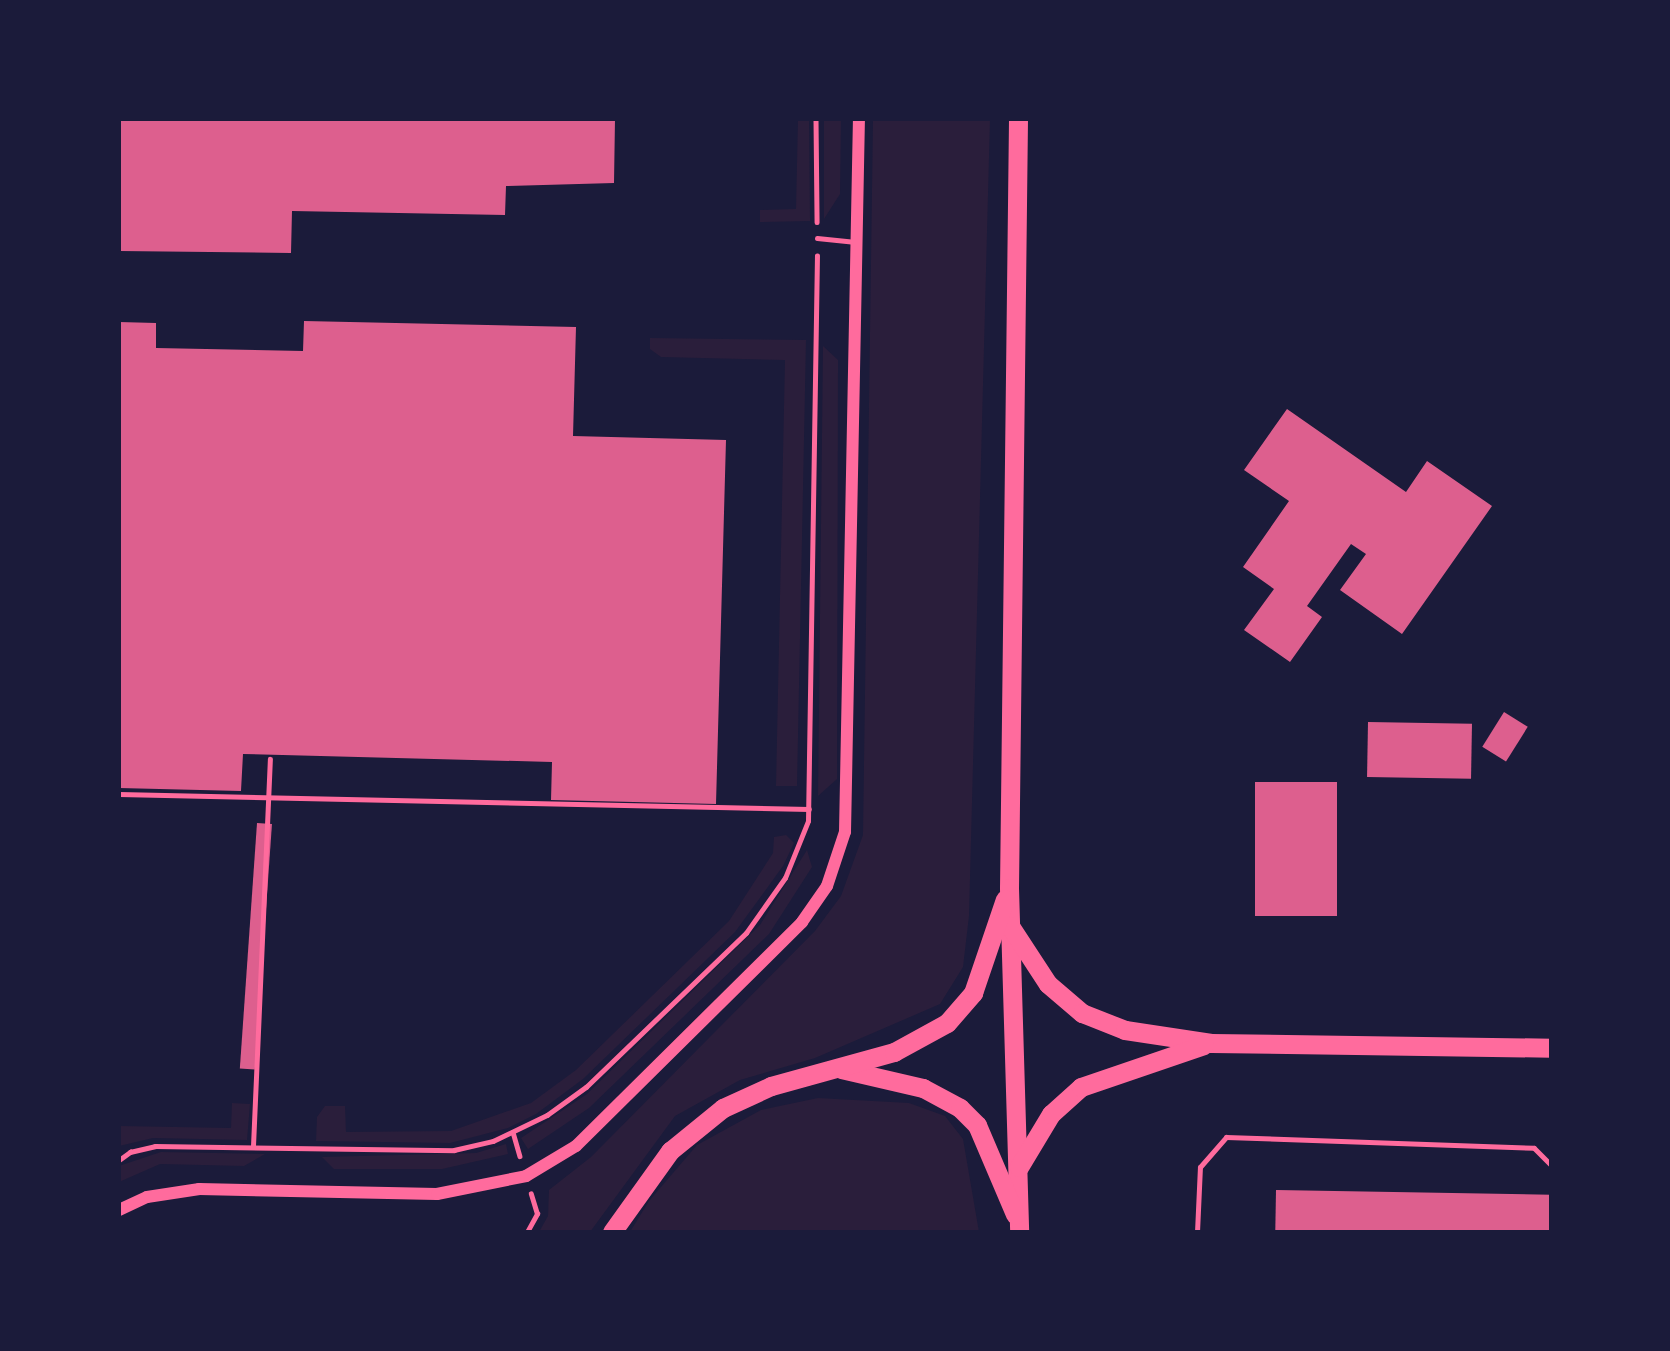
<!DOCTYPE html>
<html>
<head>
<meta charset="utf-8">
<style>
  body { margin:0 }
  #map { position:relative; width:1670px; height:1351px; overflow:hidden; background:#1b1b3a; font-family:"Titillium Web",sans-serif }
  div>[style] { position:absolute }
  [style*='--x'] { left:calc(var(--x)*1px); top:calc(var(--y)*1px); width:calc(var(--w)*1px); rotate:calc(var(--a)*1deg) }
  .green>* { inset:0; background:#2a1e3b }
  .building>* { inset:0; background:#dd5f8e; transform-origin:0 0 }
  .path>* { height:4.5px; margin:-2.25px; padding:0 2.25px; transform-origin:2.25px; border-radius:2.25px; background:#ff6b9d }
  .service>* { height:5px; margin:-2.5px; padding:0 2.5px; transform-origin:2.5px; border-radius:2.5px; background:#ff6b9d }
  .tertiary>* { height:12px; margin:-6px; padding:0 6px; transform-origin:6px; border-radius:6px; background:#ff6b9d }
  .trunk>* { height:19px; margin:-9.5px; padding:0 9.5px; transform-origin:9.5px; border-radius:9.5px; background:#ff6b9d }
  span { translate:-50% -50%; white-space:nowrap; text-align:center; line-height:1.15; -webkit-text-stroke:7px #1b1b3a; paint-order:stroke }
  .frame { position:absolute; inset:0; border:121px solid #1b1b3a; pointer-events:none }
</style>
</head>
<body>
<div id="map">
  <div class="green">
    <i style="clip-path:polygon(798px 119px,809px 119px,810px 221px,760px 222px,760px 210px,796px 209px)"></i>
    <i style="clip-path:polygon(824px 119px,841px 119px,840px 194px,824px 219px)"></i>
    <i style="clip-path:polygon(873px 119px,990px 119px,969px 916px,963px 967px,940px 1004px,815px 1058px,740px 1080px,675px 1116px,590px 1232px,539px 1232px,548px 1216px,549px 1190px,591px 1157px,815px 931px,841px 896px,863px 835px)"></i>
    <i style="clip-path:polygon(650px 338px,806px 340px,797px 786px,776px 786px,785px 360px,661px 357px,650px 349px)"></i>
    <i style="clip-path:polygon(823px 346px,838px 360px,837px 779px,818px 796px)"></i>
    <i style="clip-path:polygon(786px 835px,794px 843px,783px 866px,735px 932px,583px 1079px,536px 1114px,508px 1128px,450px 1143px,316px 1141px,317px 1117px,325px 1106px,345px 1106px,346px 1132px,451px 1131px,531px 1103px,576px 1070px,729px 921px,773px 853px,774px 837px)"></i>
    <i style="clip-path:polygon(807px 850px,812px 867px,769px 934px,589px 1108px,528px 1149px,521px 1138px,587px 1094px,760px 925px)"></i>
    <i style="clip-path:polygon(818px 1098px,909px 1103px,945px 1116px,963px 1139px,979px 1232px,630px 1232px,649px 1201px,697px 1145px,761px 1110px)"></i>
    <i style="clip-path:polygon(232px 1103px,250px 1104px,247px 1140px,153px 1138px,119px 1146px,119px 1126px,231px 1128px)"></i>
    <i style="clip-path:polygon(506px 1144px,508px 1154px,442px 1169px,334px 1169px,322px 1157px,476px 1153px)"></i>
    <i style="clip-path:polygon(161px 1152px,265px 1154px,244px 1166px,160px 1164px,119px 1182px,119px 1166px)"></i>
  </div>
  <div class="building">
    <i style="clip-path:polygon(119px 119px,615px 119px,614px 183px,506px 186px,505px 215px,292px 211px,291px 253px,119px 251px)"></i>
    <i style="clip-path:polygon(304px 321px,576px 327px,573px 436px,726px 440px,716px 804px,551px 800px,552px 762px,243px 754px,241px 791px,119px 788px,119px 322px,156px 323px,156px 348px,303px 351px)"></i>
    <i style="clip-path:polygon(1287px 409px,1406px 492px,1427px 461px,1492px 506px,1402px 634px,1340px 590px,1366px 554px,1351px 544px,1307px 606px,1322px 617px,1290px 662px,1244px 630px,1274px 589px,1243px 567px,1289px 501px,1244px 470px)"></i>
    <i style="left:1504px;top:712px;width:28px;height:41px;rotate:32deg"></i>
    <i style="left:1368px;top:722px;width:104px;height:55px;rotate:1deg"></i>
    <i style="left:1255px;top:782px;width:82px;height:134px"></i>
    <i style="left:257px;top:823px;width:15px;height:246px;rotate:4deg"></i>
    <i style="left:1276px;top:1190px;width:275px;height:42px;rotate:1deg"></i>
  </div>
  <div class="path">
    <i style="--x:816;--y:119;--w:103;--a:89.4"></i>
    <i style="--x:119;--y:794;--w:690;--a:1.25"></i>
    <i style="--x:513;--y:1132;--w:25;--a:74"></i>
    <i style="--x:253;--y:1146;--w:387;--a:-87.5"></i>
    <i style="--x:119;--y:1160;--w:14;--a:-36"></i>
    <i style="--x:130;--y:1152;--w:26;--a:-13"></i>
    <i style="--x:155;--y:1146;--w:299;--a:0.8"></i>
    <i style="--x:454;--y:1150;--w:40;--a:-13"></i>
    <i style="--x:493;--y:1141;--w:60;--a:-25.7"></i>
    <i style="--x:547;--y:1115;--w:48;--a:-35.7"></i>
    <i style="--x:586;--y:1087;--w:222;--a:-43.9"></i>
    <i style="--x:746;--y:933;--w:67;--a:-54.7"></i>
    <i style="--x:785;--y:878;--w:61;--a:-68"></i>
    <i style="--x:808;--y:821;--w:565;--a:-89.09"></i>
    <i style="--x:527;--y:1232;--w:21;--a:-61"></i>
    <i style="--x:537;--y:1214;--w:21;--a:-107"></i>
  </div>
  <div class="service">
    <i style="--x:817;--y:238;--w:39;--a:6"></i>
    <i style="--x:1197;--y:1232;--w:65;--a:-87.4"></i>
    <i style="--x:1200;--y:1167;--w:40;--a:-49"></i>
    <i style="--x:1226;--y:1137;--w:308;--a:2"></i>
    <i style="--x:1534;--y:1148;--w:24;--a:45"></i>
  </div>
  <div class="tertiary">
    <i style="--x:119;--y:1210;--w:31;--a:-25"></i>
    <i style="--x:147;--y:1197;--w:53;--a:-8.7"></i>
    <i style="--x:199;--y:1189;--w:238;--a:1.2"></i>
    <i style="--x:437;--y:1194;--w:91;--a:-11.4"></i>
    <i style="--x:526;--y:1176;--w:58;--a:-31"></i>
    <i style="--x:576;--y:1146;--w:318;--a:-44.7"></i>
    <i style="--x:802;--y:922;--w:44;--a:-55.2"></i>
    <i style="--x:827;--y:886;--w:57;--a:-71.6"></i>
    <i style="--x:845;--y:832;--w:713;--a:-88.88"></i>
  </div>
  <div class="trunk">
    <i style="--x:1018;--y:119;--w:769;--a:90.67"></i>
    <i style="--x:1009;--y:888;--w:344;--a:88.3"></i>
    <i style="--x:1010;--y:926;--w:69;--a:56.8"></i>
    <i style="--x:1048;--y:984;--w:45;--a:40.5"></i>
    <i style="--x:1082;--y:1013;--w:46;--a:21.6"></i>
    <i style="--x:1125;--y:1030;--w:87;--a:8.6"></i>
    <i style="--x:1211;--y:1043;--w:340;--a:0.8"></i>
    <i style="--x:841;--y:1069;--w:84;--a:13"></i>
    <i style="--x:923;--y:1088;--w:42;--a:28.4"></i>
    <i style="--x:960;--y:1108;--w:24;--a:45"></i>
    <i style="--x:977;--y:1125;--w:97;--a:66.9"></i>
    <i style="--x:1019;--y:1167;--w:62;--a:-58.9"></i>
    <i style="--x:1051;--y:1114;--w:40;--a:-42"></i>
    <i style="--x:1081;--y:1087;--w:130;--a:-18.9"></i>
    <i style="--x:612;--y:1232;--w:100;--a:-54.4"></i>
    <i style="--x:670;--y:1151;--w:68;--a:-39.1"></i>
    <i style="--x:723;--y:1108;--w:53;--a:-24.6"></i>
    <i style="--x:771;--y:1086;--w:128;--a:-15.5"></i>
    <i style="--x:894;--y:1052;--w:60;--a:-28.7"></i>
    <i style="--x:947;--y:1023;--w:40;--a:-49"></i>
    <i style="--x:973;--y:993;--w:99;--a:-71.2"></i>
  </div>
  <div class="frame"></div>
</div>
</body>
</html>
